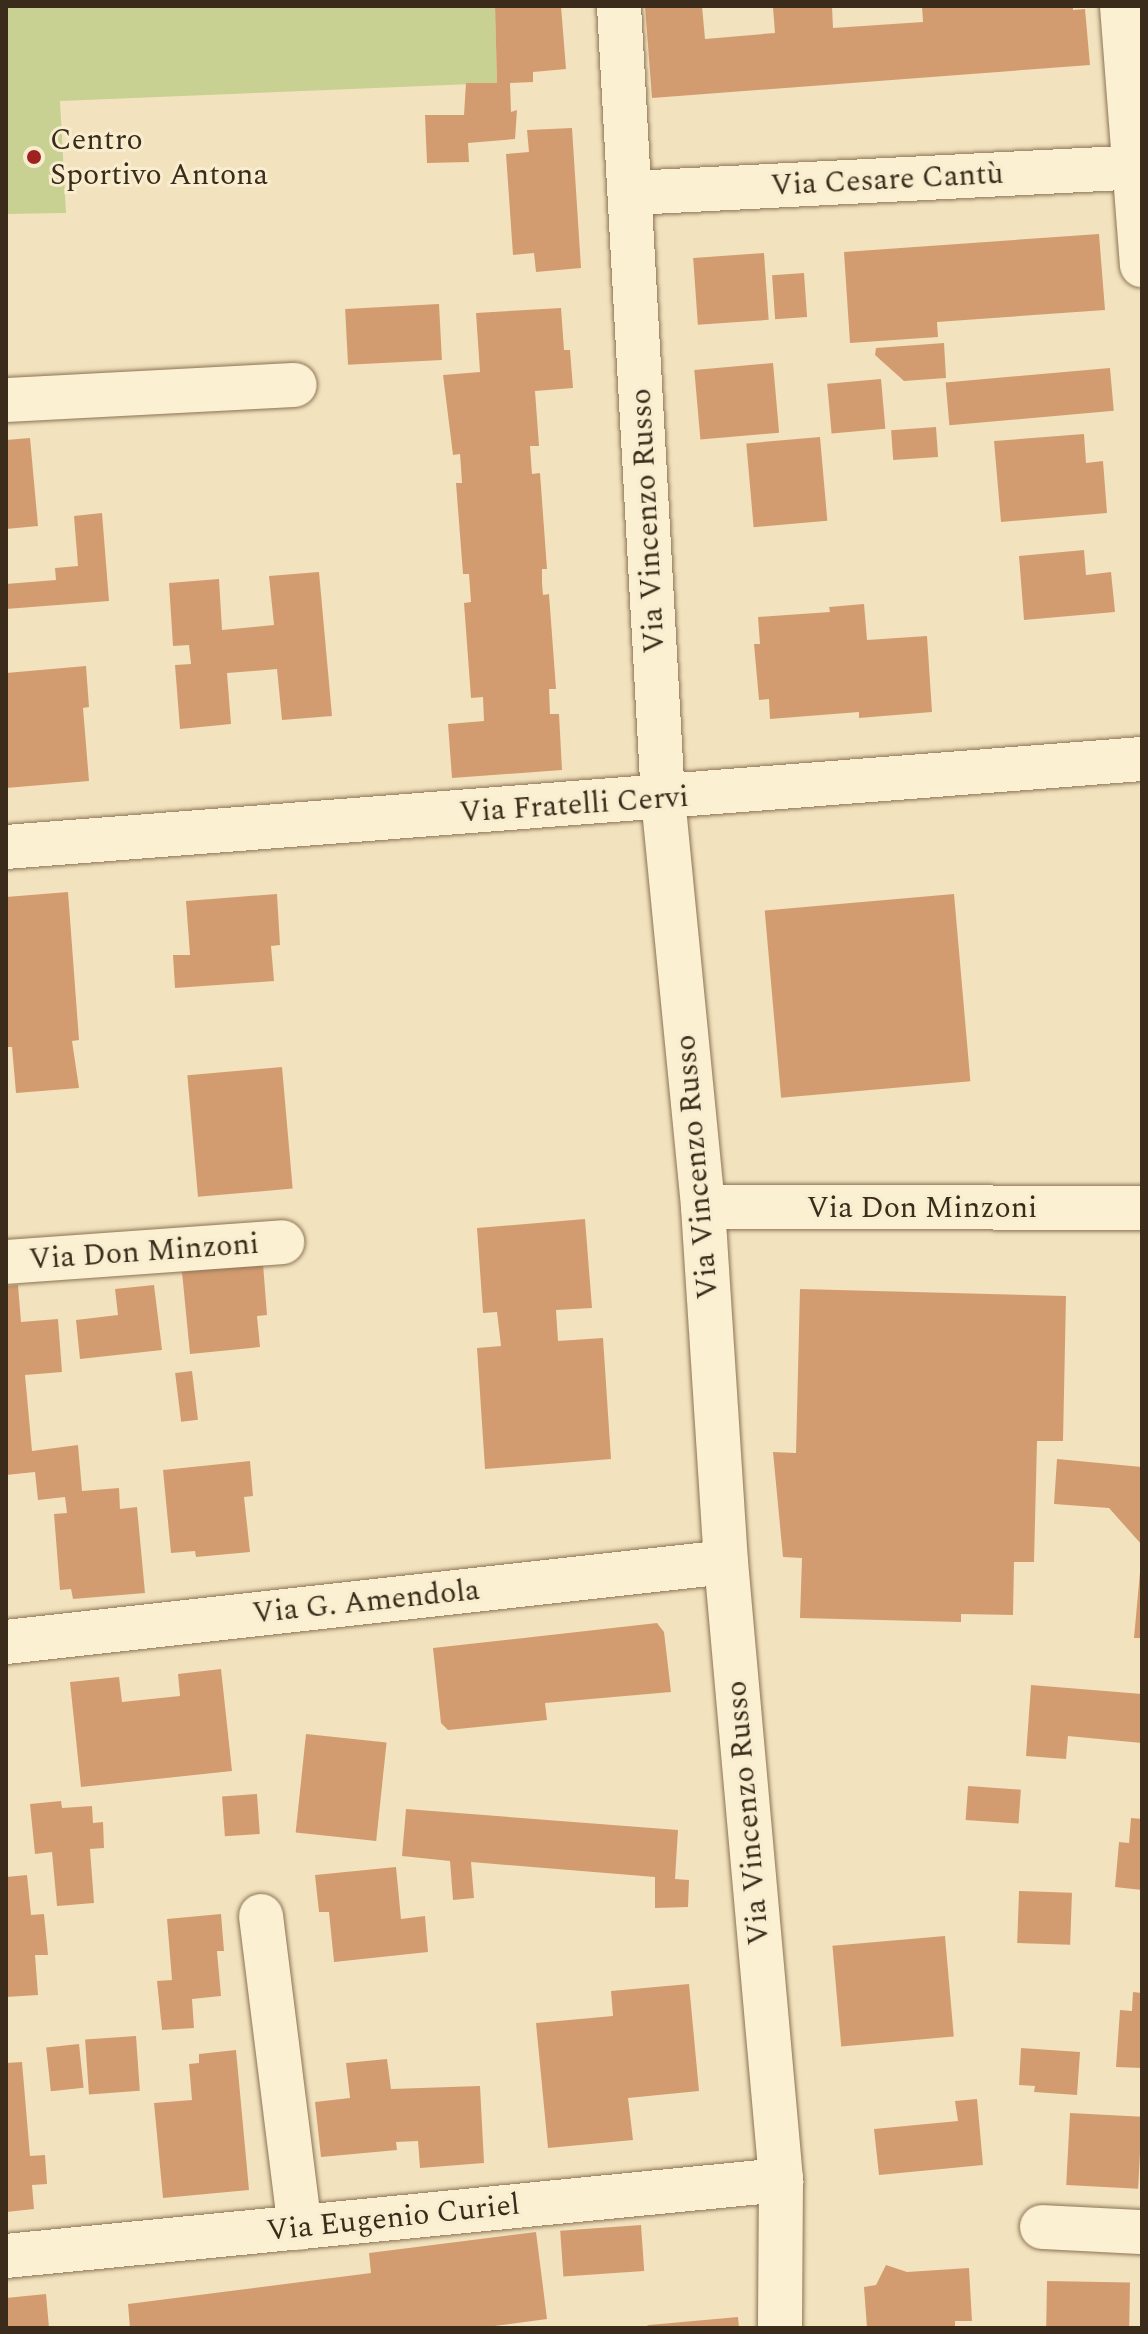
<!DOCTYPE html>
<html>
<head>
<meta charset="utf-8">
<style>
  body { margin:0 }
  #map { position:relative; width:1148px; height:2334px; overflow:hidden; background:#f2e3be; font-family:Spectral,serif }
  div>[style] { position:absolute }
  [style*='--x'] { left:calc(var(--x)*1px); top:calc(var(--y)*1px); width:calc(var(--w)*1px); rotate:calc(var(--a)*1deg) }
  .green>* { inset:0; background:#c8d191 }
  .building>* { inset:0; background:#d39c70; transform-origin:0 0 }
  .roads { filter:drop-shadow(0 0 2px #8c7355) drop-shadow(0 0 2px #8c7355) }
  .minor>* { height:44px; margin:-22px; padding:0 22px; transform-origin:22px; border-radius:22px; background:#fcf0d2 }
  .dots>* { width:22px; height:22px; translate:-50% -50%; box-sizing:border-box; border:4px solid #f8edce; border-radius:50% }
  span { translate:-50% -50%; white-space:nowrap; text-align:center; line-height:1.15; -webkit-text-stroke:6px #f8edce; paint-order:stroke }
  .poi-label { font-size:30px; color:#3a2b1b }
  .left { translate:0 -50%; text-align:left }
  .street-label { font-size:30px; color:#3a2b1b }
  .frame { position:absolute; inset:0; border:8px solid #3a2b1b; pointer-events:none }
</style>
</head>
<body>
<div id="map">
  <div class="green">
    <i style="clip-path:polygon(6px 6px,495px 6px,497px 83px,60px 101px,66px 213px,6px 214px)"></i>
  </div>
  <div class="building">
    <i style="clip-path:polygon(495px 6px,561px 6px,566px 69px,533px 72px,533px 82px,510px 83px,511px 112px,517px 110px,515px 139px,468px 143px,469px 162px,427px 163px,425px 115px,464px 115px,466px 83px,497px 83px)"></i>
    <i style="clip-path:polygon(645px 6px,702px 6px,705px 39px,775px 33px,773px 8px,832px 6px,833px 28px,923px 22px,922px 6px,1073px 6px,1073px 10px,1085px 9px,1090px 65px,652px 98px)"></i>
    <i style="clip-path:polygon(572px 128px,581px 268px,536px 272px,534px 253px,513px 255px,506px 154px,529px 152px,527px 130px)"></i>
    <i style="clip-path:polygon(1099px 234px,1105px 310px,937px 322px,938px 337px,850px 343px,844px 252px)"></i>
    <i style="left:764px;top:253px;width:67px;height:71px;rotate:86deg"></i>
    <i style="left:804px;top:273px;width:44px;height:32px;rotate:86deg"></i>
    <i style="left:439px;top:304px;width:56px;height:94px;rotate:87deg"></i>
    <i style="clip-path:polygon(561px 308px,564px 350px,570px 350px,573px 388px,535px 391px,539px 446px,530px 446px,532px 474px,540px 473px,547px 569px,542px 569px,542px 583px,543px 595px,549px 594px,556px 689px,549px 689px,550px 714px,559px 714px,562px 770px,452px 778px,448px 724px,484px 721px,483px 697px,471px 698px,464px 603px,471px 602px,469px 574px,463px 574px,456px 483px,462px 483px,461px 468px,460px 454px,453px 455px,443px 375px,480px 372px,476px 313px)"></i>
    <i style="clip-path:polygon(944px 343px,946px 378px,904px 381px,875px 355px,876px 348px)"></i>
    <i style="left:773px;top:363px;width:70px;height:79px;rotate:85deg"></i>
    <i style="left:1110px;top:368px;width:43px;height:165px;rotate:85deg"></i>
    <i style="left:881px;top:379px;width:50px;height:54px;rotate:85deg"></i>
    <i style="left:936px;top:427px;width:30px;height:45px;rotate:86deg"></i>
    <i style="clip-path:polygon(1084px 434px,1086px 463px,1103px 461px,1107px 513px,1001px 522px,994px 441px)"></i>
    <i style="left:820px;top:437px;width:84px;height:74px;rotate:85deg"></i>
    <i style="clip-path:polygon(30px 438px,38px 526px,6px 529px,6px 440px)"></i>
    <i style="clip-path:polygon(102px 513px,109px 601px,6px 609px,6px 584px,56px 580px,55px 568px,78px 566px,74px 516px)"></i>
    <i style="clip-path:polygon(1084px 550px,1086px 575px,1111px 572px,1115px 612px,1024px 620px,1019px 556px)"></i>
    <i style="clip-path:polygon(319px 572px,332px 716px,282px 720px,277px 669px,253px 671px,227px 673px,231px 724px,180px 729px,175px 665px,191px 664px,189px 645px,173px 646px,169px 583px,219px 579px,222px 630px,274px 625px,269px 576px)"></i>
    <i style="clip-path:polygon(864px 604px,867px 640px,927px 636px,932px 712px,859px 718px,859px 712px,770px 719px,769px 699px,759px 700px,754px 644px,760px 644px,758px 617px,830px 612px,829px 607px)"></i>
    <i style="clip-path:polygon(86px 666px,89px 707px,83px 708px,89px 781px,6px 788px,6px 673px)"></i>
    <i style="clip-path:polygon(68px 892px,79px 1040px,72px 1041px,79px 1088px,16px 1093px,12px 1047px,6px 1047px,6px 897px)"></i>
    <i style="clip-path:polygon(277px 894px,280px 945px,271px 946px,274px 981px,175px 988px,173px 955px,190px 955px,186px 901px)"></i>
    <i style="left:954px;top:894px;width:188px;height:190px;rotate:85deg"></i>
    <i style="left:282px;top:1067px;width:122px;height:95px;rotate:85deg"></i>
    <i style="clip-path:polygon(585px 1219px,592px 1308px,556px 1310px,558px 1341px,603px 1338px,611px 1459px,485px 1469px,477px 1348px,501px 1346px,497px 1312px,483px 1313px,477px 1228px)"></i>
    <i style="clip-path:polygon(263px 1264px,267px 1315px,257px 1316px,260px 1347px,190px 1354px,182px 1272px)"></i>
    <i style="clip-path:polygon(18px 1285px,21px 1322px,58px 1319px,62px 1372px,25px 1375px,32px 1451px,78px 1445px,82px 1491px,119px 1488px,120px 1509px,137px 1507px,145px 1593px,73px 1599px,71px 1589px,60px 1590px,54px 1514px,67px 1513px,65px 1497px,38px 1500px,35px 1472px,6px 1475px,6px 1286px)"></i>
    <i style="clip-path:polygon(154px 1285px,162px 1350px,80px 1359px,76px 1320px,118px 1315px,115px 1289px)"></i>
    <i style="clip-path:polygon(800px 1289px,1066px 1296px,1063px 1441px,1037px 1441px,1034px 1562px,1014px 1562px,1013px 1615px,961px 1614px,961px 1622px,800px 1618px,802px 1558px,783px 1557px,773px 1452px,796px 1453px)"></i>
    <i style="left:192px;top:1371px;width:49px;height:17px;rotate:83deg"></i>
    <i style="clip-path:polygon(1057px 1459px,1142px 1467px,1142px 1545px,1109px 1508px,1054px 1504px)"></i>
    <i style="clip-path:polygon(250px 1461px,253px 1496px,244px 1497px,250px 1552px,196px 1557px,195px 1551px,171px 1553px,163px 1470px)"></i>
    <i style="clip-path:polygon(1140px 1572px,1142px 1572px,1142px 1638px,1134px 1638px)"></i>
    <i style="clip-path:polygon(657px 1623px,664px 1632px,671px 1692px,545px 1703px,547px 1720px,448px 1730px,441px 1723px,433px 1648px)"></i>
    <i style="clip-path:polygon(221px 1669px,232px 1771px,81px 1787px,70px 1682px,119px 1677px,122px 1702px,180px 1696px,178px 1674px)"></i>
    <i style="clip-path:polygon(1031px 1685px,1142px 1694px,1142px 1743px,1068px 1736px,1066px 1759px,1026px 1756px)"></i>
    <i style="left:306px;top:1734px;width:81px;height:99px;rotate:6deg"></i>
    <i style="left:968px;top:1786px;width:53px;height:34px;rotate:4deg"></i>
    <i style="left:257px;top:1794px;width:40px;height:35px;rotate:86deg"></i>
    <i style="clip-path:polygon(61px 1801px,62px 1808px,92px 1806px,93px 1823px,103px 1822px,104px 1848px,90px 1849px,94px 1903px,57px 1906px,52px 1852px,35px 1854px,30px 1804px)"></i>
    <i style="clip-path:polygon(406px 1809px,678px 1830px,675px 1879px,689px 1880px,688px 1907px,655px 1908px,655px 1877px,471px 1862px,474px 1898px,453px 1900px,450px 1861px,402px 1856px)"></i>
    <i style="clip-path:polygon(1131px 1818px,1142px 1819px,1142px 1890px,1115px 1887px,1119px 1842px,1129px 1843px)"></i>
    <i style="clip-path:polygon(396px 1867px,401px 1919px,425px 1916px,428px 1952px,334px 1962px,329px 1912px,319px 1912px,315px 1875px)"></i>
    <i style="clip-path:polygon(27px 1875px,31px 1915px,44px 1914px,48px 1955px,35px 1955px,38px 1995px,6px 1997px,6px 1877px)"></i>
    <i style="left:1019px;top:1891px;width:53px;height:52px;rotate:2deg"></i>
    <i style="clip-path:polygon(221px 1914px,224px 1951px,217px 1951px,221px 1996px,192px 1999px,194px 2028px,162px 2030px,157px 1981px,172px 1980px,167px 1919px)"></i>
    <i style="left:945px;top:1936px;width:101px;height:113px;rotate:85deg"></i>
    <i style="clip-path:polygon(689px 1984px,699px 2091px,628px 2098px,633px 2140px,548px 2148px,536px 2023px,613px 2016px,611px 1991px)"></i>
    <i style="clip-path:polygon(1133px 1992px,1142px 1993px,1142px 2068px,1116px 2067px,1120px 2010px,1132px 2011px)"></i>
    <i style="left:136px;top:2036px;width:55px;height:51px;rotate:86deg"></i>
    <i style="left:79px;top:2044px;width:44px;height:33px;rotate:84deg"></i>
    <i style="clip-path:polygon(1021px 2048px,1080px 2052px,1077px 2095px,1034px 2092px,1035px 2086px,1019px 2085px)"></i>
    <i style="clip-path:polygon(236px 2050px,249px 2190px,163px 2198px,154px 2103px,192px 2100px,189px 2064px,199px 2063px,199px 2054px)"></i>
    <i style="clip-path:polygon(387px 2059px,391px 2089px,480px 2086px,484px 2163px,420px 2168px,418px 2141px,396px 2142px,397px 2150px,321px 2157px,315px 2102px,350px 2098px,346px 2063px)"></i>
    <i style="clip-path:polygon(22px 2062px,30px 2156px,45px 2155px,47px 2184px,32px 2185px,34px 2209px,6px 2212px,6px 2063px)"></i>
    <i style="clip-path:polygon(977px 2099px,983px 2165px,879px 2175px,874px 2129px,958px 2121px,955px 2101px)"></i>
    <i style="left:1070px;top:2113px;width:72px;height:72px;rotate:3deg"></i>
    <i style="left:641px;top:2225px;width:46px;height:81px;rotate:86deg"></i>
    <i style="clip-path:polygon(536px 2232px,547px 2319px,479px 2328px,130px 2328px,128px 2304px,371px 2273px,369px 2253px)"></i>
    <i style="clip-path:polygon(886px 2265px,907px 2272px,969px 2268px,972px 2321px,955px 2321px,955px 2328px,867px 2328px,864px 2287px,876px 2285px)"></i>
    <i style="left:1047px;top:2281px;width:83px;height:47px;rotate:1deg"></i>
    <i style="clip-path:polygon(46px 2294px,49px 2328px,6px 2328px,6px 2298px)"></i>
    <i style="clip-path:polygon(738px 2317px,739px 2328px,641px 2328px,649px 2325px)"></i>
  </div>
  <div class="roads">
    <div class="minor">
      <i style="--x:619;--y:6;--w:793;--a:86.82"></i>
      <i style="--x:663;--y:798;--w:411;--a:84.4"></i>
      <i style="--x:703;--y:1207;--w:356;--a:86.3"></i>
      <i style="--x:726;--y:1562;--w:620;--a:84.91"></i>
      <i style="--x:781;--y:2180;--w:148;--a:90.4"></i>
      <i style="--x:1122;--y:6;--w:260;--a:85.6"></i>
      <i style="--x:632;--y:193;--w:511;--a:-2.92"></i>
      <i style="--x:6;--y:400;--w:289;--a:-3"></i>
      <i style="--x:6;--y:847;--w:1139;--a:-4.43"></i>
      <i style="--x:703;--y:1207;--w:439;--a:0.1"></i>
      <i style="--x:6;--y:1262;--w:277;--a:-4.1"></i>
      <i style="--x:6;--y:1642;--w:724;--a:-6.34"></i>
      <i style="--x:261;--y:1916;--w:314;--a:82.9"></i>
      <i style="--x:1042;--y:2227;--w:100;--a:2.9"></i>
      <i style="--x:6;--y:2256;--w:779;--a:-5.6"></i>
    </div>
  </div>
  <div class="dots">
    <i style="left:34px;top:157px;background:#a02220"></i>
  </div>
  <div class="poi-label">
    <span class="left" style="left:50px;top:157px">Centro<br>Sportivo Antona</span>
  </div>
  <div class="street-label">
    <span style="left:887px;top:180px;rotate:-3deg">Via Cesare Cantù</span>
    <span style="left:648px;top:521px;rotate:-93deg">Via Vincenzo Russo</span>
    <span style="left:574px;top:805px;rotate:-4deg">Via Fratelli Cervi</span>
    <span style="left:697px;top:1167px;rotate:-95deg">Via Vincenzo Russo</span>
    <span style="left:922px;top:1208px">Via Don Minzoni</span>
    <span style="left:144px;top:1252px;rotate:-4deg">Via Don Minzoni</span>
    <span style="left:366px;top:1602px;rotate:-6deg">Via G. Amendola</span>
    <span style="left:748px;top:1813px;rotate:-95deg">Via Vincenzo Russo</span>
    <span style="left:393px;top:2218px;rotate:-6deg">Via Eugenio Curiel</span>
  </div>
  <div class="frame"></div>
</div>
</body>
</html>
